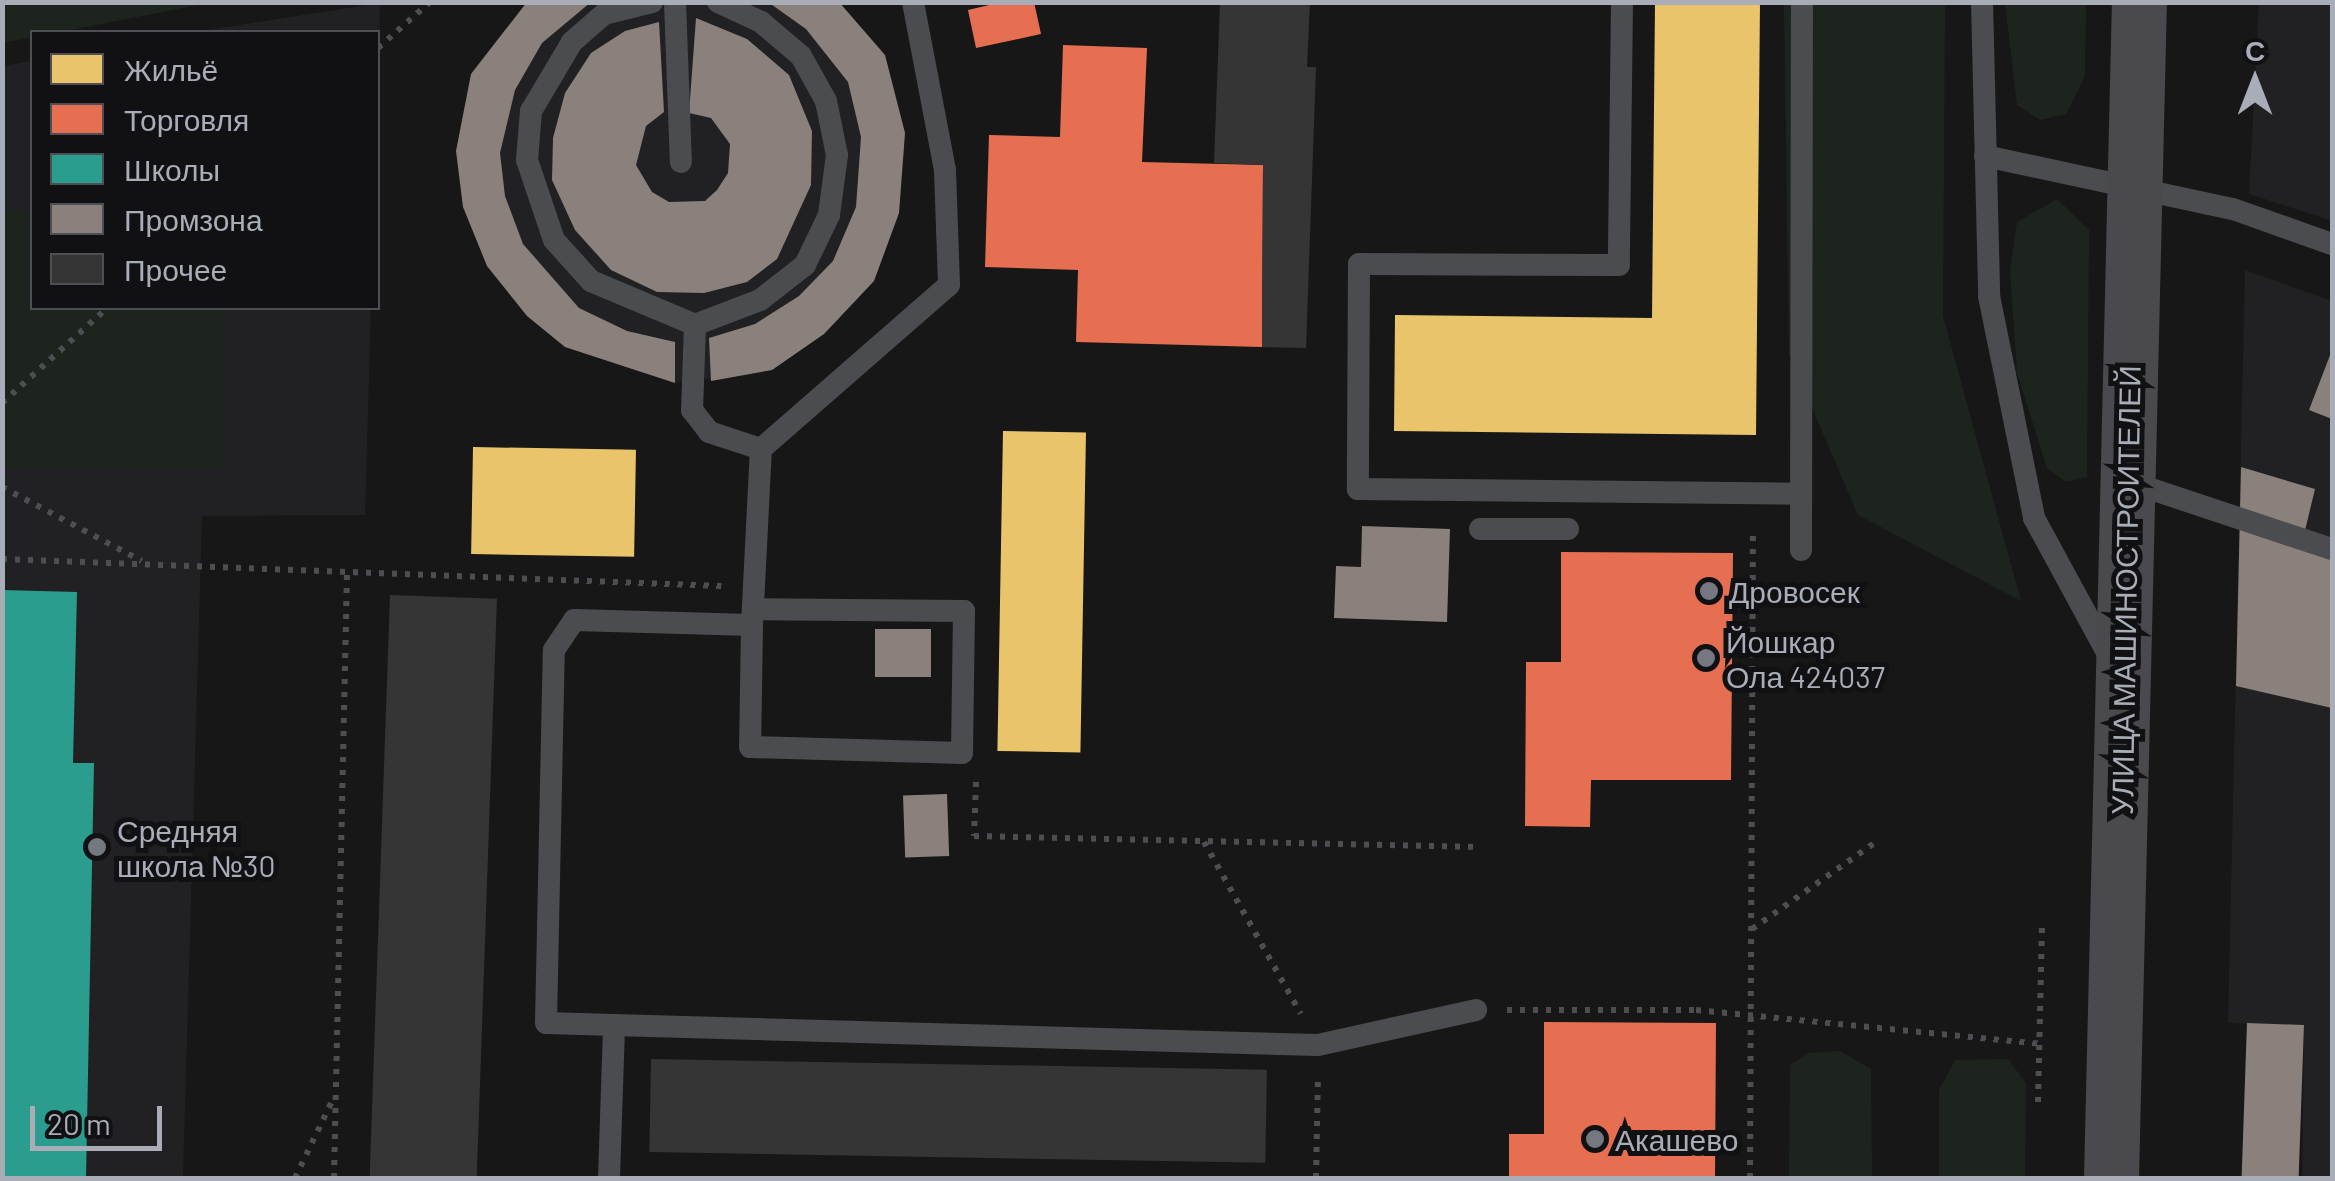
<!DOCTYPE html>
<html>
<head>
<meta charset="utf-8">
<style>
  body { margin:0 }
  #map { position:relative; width:2335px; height:1181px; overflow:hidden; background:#171717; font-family:Barlow,sans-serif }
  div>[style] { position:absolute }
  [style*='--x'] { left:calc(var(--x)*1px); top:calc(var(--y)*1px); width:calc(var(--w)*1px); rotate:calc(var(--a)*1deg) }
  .built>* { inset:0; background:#212123 }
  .green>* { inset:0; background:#1d241e }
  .homes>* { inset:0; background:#e9c46a; transform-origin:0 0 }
  .shops>* { inset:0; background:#e76f51 }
  .schools>* { inset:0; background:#2a9d8f }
  .industry>* { inset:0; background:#8a817c; transform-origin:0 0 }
  .building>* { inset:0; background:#353536; transform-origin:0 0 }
  .path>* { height:6px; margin-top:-3px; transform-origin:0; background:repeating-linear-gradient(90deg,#4d4e52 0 5px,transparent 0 13px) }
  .service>* { height:22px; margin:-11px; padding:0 11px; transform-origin:11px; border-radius:11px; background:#4b4c50 }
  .secondary>* { height:55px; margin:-27.5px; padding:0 27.5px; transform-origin:27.5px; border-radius:27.5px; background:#4a4a4e }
  .dots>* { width:28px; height:28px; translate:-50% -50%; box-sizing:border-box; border:5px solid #111113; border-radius:50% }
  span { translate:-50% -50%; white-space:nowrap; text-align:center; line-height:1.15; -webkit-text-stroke:10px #111113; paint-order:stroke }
  .street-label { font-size:30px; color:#a8adb8 }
  .poi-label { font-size:30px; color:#a8adb8 }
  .left { translate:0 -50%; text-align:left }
  .frame { position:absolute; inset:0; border:5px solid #a8adb8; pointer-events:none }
  .legend { position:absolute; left:30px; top:30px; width:350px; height:280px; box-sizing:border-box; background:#111113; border:2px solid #4d4f55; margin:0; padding:12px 18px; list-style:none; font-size:30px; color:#a8adb8 }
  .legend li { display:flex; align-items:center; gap:20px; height:50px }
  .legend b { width:50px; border:2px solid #4d4f55 }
  .north { position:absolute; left:2205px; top:30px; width:100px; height:100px; -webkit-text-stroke:8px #111113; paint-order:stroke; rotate:0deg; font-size:28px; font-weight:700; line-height:40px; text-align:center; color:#a8adb8 }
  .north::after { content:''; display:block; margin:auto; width:35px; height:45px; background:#a8adb8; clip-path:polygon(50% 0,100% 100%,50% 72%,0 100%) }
  .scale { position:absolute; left:30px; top:1106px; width:132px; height:45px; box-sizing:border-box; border:5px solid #a8adb8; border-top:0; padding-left:12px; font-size:30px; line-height:35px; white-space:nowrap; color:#a8adb8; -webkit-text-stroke:8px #111113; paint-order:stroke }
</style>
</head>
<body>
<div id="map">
  <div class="built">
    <i style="clip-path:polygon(527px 2px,839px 3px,885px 55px,905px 133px,899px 213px,874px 281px,824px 334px,772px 370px,675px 383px,565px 347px,527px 316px,471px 74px)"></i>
    <i style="clip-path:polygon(380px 3px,378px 96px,378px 32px,195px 32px)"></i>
    <i style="clip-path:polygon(2259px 3px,2332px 3px,2332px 221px,2249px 194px)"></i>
    <i style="clip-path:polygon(32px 61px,32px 308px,371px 308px,365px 515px,202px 516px,183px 1178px,3px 1178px,2px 66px)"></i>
    <i style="clip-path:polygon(2245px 270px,2332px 301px,2332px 1178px,2302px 1178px,2304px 1025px,2228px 1023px)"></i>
  </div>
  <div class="green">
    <i style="clip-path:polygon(3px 2px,209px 2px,209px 3px,3px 43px)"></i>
    <i style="clip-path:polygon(1784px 3px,1945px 3px,1943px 316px,2021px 601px,1858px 515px,1789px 354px)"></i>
    <i style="clip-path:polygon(2005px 3px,2086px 3px,2085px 76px,2066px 114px,2040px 120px,2017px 105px)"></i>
    <i style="clip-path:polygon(2057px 199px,2089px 230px,2087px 477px,2066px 482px,2047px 468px,2017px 373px,2010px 271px,2017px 222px)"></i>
    <i style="clip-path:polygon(3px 210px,32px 211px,32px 308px,224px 308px,223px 469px,3px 468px)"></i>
    <i style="clip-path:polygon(1840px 1051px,1871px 1069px,1872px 1178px,1789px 1178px,1790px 1065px,1809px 1053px)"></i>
    <i style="clip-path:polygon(2008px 1059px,2026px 1083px,2025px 1178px,1939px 1178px,1939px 1090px,1955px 1060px)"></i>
  </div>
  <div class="homes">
    <i style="clip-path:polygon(1655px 2px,1760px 2px,1756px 435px,1394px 431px,1395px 315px,1652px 318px)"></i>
    <i style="left:1003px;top:431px;width:83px;height:320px;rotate:1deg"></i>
    <i style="left:473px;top:447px;width:163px;height:107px;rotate:1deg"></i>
  </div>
  <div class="shops">
    <i style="clip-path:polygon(1002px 2px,1034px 2px,1041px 34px,976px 48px,968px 10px)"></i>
    <i style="clip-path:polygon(1063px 45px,1147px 48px,1142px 162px,1263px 165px,1262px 347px,1076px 342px,1078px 270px,985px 267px,989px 135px,1060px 137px)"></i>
    <i style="clip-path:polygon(1561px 552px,1733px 553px,1731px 780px,1591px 780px,1590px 827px,1525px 826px,1526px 662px,1561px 662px)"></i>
    <i style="clip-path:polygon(1544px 1022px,1716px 1023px,1715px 1178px,1509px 1178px,1509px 1134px,1544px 1134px)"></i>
  </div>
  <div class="schools">
    <i style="clip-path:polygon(2px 590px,77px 592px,73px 763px,94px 763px,86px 1178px,2px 1178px)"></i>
  </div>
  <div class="industry">
    <i style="clip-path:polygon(527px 2px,591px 2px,542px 43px,515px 90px,500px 153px,505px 196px,523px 244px,579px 308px,627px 331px,675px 342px,675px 383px,565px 347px,527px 316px,487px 266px,463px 207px,456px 151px,471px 74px)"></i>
    <i style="clip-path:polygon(768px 2px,839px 2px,885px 55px,905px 133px,899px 213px,874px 281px,824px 334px,772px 370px,711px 381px,709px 338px,755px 324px,799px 296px,833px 261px,856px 207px,861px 137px,848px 82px,806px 29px)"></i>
    <i style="clip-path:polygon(696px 18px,747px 39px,789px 75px,812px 131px,811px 185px,777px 259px,747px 282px,704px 293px,657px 292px,611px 270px,575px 230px,552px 180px,553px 138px,565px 93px,591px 53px,625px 31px,659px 22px,664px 112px,646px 126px,636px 165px,652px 192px,669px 202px,705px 201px,717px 190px,728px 173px,730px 144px,711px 118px,689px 113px)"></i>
    <i style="clip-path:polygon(2332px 350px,2332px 419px,2309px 410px)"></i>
    <i style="clip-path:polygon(2241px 467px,2315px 489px,2302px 543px,2332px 551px,2332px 708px,2236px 686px)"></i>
    <i style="clip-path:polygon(1362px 526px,1450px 529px,1447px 622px,1334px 618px,1336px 566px,1361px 567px)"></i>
    <i style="left:875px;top:629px;width:56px;height:48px"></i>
    <i style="left:947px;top:794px;width:62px;height:44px;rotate:88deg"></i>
    <i style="left:2247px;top:1023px;width:57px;height:155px;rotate:2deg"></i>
  </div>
  <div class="building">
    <i style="clip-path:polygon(1220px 2px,1310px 2px,1307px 67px,1316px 67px,1306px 348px,1262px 347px,1263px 165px,1214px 163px)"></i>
    <i style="left:390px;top:595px;width:107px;height:583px;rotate:2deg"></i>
    <i style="left:651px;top:1059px;width:616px;height:93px;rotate:1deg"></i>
  </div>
  <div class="path">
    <i style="--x:378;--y:48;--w:69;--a:-41.5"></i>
    <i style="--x:2;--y:403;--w:142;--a:-42.1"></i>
    <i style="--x:2;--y:487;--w:158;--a:27.9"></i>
    <i style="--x:2;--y:559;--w:720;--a:2.15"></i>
    <i style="--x:976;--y:782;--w:54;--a:92.1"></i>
    <i style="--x:974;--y:836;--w:505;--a:1.25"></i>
    <i style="--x:1204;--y:842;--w:197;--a:60.6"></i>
    <i style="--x:1752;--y:929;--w:153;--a:-35.1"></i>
    <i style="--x:1507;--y:1010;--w:189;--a:0"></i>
    <i style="--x:1696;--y:1010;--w:346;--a:5.6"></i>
    <i style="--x:2038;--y:1102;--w:180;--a:-88.7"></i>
    <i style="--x:295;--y:1178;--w:88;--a:-64.3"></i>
    <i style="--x:334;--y:1178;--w:606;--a:-88.77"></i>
    <i style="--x:1316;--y:1178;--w:101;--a:-88.9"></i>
    <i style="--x:1750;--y:1178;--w:650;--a:-89.74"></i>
  </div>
  <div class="service">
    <i style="--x:652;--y:2;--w:49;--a:166"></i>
    <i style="--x:604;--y:14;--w:43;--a:138.8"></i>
    <i style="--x:572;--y:42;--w:80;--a:120.7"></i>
    <i style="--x:531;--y:111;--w:49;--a:94.7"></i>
    <i style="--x:527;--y:160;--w:84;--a:71.4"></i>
    <i style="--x:554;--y:240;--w:55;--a:47.9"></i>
    <i style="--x:591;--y:281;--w:113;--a:22.9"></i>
    <i style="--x:675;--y:2;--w:160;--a:87.9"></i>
    <i style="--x:718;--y:2;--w:47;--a:24.9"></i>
    <i style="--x:761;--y:22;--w:52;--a:40.4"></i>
    <i style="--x:801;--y:56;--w:51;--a:60.9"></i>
    <i style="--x:826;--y:101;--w:55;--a:78.5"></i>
    <i style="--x:837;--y:155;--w:61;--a:97.6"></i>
    <i style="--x:829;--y:215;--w:55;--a:115.6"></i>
    <i style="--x:805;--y:265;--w:57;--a:142.1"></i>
    <i style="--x:760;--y:300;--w:70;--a:159"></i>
    <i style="--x:695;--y:325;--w:85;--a:92"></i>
    <i style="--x:692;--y:410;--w:28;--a:52"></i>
    <i style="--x:709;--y:432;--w:55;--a:18.1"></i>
    <i style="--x:1622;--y:2;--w:263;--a:90.7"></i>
    <i style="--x:1619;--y:265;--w:260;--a:-179.8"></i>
    <i style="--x:1359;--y:264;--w:225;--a:90.3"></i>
    <i style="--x:1358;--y:489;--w:443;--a:0.6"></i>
    <i style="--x:1982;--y:2;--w:294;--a:88.6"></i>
    <i style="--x:1989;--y:296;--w:227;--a:78.5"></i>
    <i style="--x:2034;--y:518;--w:162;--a:61.5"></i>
    <i style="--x:1985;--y:156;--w:254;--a:12.1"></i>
    <i style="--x:2233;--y:209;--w:105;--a:19.5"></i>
    <i style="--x:2127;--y:481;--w:216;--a:18.4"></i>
    <i style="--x:1480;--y:529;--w:88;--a:0"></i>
    <i style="--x:1801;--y:550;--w:548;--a:-89.9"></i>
    <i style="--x:752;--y:625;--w:122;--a:90.9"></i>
    <i style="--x:750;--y:747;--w:212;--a:1.6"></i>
    <i style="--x:962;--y:753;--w:142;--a:-89.2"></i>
    <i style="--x:964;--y:611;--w:211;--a:-179.5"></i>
    <i style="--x:614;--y:1025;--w:704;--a:1.63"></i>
    <i style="--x:1318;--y:1045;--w:162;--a:-12.5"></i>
    <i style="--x:609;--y:1178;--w:153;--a:-88.1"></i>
    <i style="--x:614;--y:1025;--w:68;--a:-178.3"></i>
    <i style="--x:546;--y:1023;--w:373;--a:-88.8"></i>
    <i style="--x:554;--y:650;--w:36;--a:-56"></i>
    <i style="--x:574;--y:620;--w:178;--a:1.6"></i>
    <i style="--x:752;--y:625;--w:176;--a:-87.1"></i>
    <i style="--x:761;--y:449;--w:249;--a:-41.1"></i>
    <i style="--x:949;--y:285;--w:115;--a:-92"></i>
    <i style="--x:945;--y:170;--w:171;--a:-100.8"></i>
  </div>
  <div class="secondary">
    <i style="--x:2111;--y:1178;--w:1176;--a:-88.64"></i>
  </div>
  <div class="dots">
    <i style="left:1709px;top:591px;background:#757880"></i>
    <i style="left:1706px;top:658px;background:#757880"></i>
    <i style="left:97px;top:847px;background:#757880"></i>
    <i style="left:1595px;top:1139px;background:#757880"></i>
  </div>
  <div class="street-label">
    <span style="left:2125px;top:590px;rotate:-89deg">УЛИЦА МАШИНОСТРОИТЕЛЕЙ</span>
  </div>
  <div class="poi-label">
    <span class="left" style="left:1729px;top:591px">Дровосек</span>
    <span class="left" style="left:1726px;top:658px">Йошкар<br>Ола 424037</span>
    <span class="left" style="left:117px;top:847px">Средняя<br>школа №30</span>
    <span class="left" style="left:1615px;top:1139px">Акашево</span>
  </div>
  <div class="frame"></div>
  <ul class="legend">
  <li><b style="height:28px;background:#e9c46a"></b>Жильё</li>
  <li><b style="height:28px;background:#e76f51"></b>Торговля</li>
  <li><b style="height:28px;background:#2a9d8f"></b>Школы</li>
  <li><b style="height:28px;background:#8a817c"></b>Промзона</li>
  <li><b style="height:28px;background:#353536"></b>Прочее</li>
  </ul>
  <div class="north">С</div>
  <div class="scale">20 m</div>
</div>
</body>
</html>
